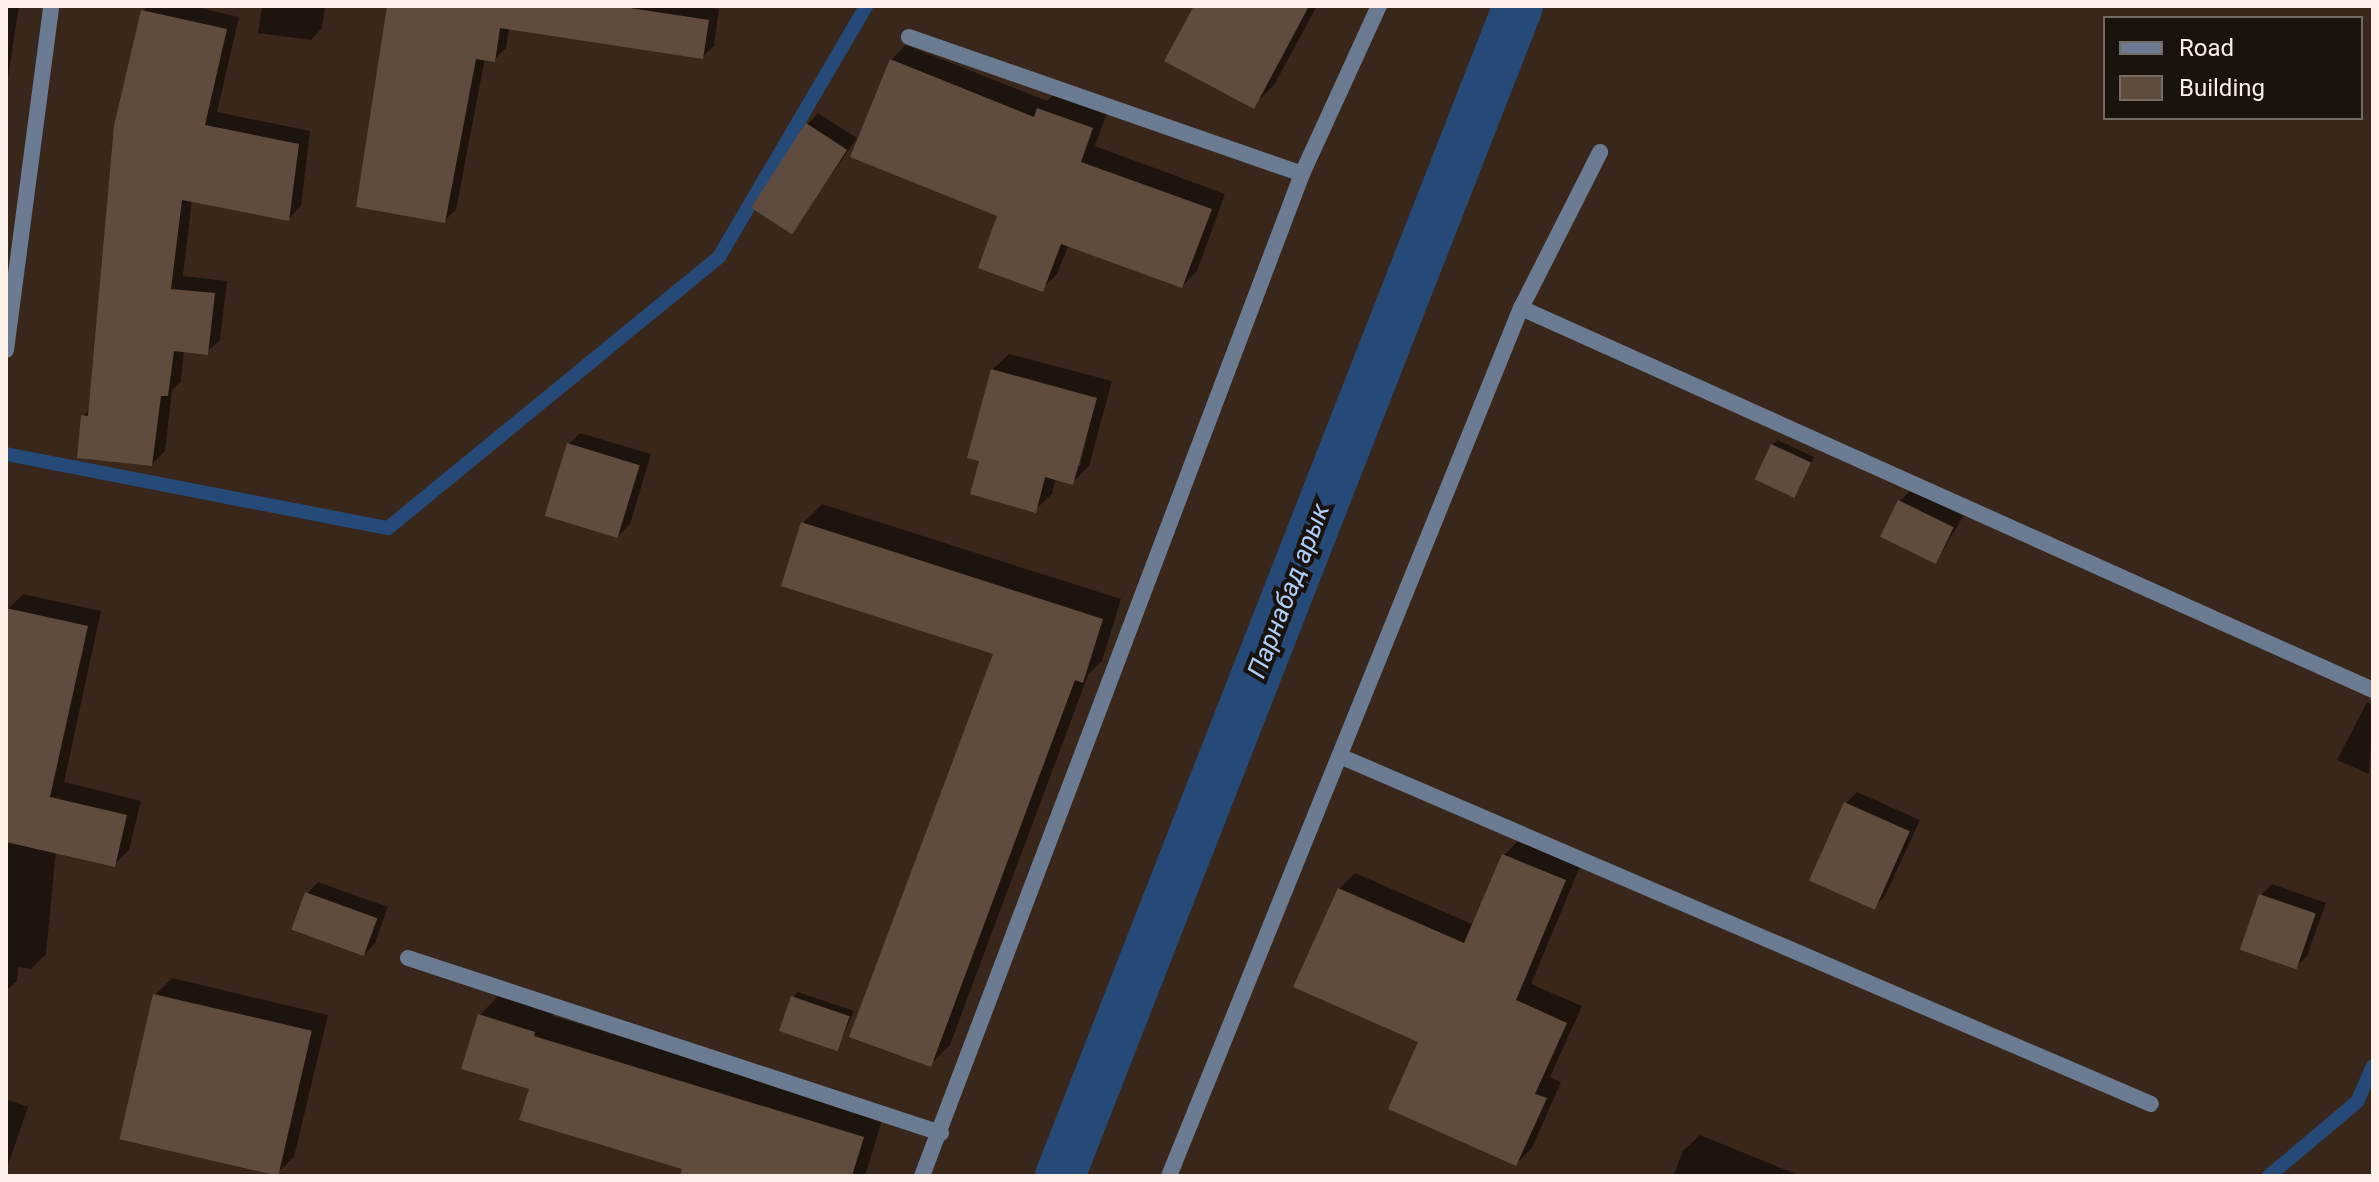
<!DOCTYPE html>
<html>
<head>
<meta charset="utf-8">
<style>
  body { margin:0 }
  #map { position:relative; width:2379px; height:1182px; overflow:hidden; background:#39271b; font-family:Roboto,sans-serif }
  div>[style] { position:absolute }
  [style*='--x'] { left:calc(var(--x)*1px); top:calc(var(--y)*1px); width:calc(var(--w)*1px); rotate:calc(var(--a)*1deg) }
  .shadow>* { inset:0; background:#0007 }
  .stream>* { height:14px; margin:-7px; padding:0 7px; transform-origin:7px; border-radius:7px; background:#254a77 }
  .canal>* { height:50px; margin:-25px; padding:0 25px; transform-origin:25px; border-radius:25px; background:#254a77 }
  .building>* { inset:0; background:#5f4c3e; transform-origin:0 0 }
  .minor>* { height:16px; margin:-8px; padding:0 8px; transform-origin:8px; border-radius:8px; background:#6b7c92 }
  span { translate:-50% -50%; white-space:nowrap; text-align:center; line-height:1.15; -webkit-text-stroke:8px #1a120d; paint-order:stroke }
  .water-label { font-size:26px; color:#adcffa; font-style:italic }
  .frame { position:absolute; inset:0; border:8px solid #fcf0e8; pointer-events:none }
  .legend { position:absolute; left:2103px; top:16px; width:260px; height:104px; box-sizing:border-box; background:#1a120d; border:2px solid #746b65; margin:0; padding:10px 14px; list-style:none; font-size:24px; color:#fcf0e8 }
  .legend li { display:flex; align-items:center; gap:16px; height:40px }
  .legend b { width:40px; border:2px solid #746b65 }
</style>
</head>
<body>
<div id="map">
  <div class="shadow">
    <i style="clip-path:polygon(6px 6px,19px 6px,6px 90px)"></i>
    <i style="clip-path:polygon(148px 6px,192px 6px,239px 17px,217px 112px,310px 131px,301px 206px,288px 219px,192px 200px,183px 276px,227px 281px,220px 340px,207px 352px,184px 350px,181px 381px,172px 390px,165px 451px,152px 464px,83px 416px,91px 408px,143px 11px)"></i>
    <i style="clip-path:polygon(262px 6px,325px 6px,322px 28px,311px 40px,258px 33px)"></i>
    <i style="clip-path:polygon(389px 6px,699px 6px,719px 9px,714px 46px,702px 57px,509px 28px,506px 48px,494px 60px,485px 58px,456px 210px,444px 221px)"></i>
    <i style="clip-path:polygon(1196px 6px,1317px 6px,1274px 85px,1253px 106px)"></i>
    <i style="clip-path:polygon(906px 45px,1047px 101px,1054px 94px,1107px 113px,1095px 146px,1225px 194px,1197px 271px,1182px 286px,1069px 244px,1057px 274px,1042px 289px,1000px 215px,891px 60px)"></i>
    <i style="clip-path:polygon(818px 113px,857px 138px,791px 232px,807px 125px)"></i>
    <i style="clip-path:polygon(evenodd,1009px 354px,1112px 381px,1089px 466px,1072px 483px,1056px 478px,1052px 494px,1035px 510px,981px 459px,992px 370px,1009px 354px,1098px 388px,1080px 466px,1076px 466px,1098px 388px)"></i>
    <i style="clip-path:polygon(580px 433px,651px 454px,630px 524px,618px 536px,569px 444px)"></i>
    <i style="clip-path:polygon(1778px 440px,1814px 457px,1793px 495px,1772px 445px)"></i>
    <i style="clip-path:polygon(1911px 490px,1964px 515px,1936px 562px,1900px 501px)"></i>
    <i style="clip-path:polygon(822px 504px,1121px 599px,1102px 661px,1088px 675px,950px 1045px,930px 1065px,995px 652px,803px 523px)"></i>
    <i style="clip-path:polygon(23px 594px,101px 611px,64px 782px,141px 801px,129px 850px,114px 865px,56px 851px,46px 954px,31px 969px,18px 967px,17px 981px,6px 991px,6px 620px,8px 609px)"></i>
    <i style="clip-path:polygon(2367px 702px,2373px 705px,2369px 774px,2337px 760px)"></i>
    <i style="clip-path:polygon(1857px 792px,1920px 820px,1885px 896px,1873px 908px,1846px 803px)"></i>
    <i style="clip-path:polygon(1520px 839px,1581px 864px,1531px 984px,1582px 1006px,1550px 1077px,1561px 1082px,1532px 1148px,1516px 1164px,1420px 1041px,1339px 889px,1355px 873px,1474px 925px,1504px 855px)"></i>
    <i style="clip-path:polygon(318px 882px,388px 907px,375px 943px,364px 955px,307px 894px)"></i>
    <i style="clip-path:polygon(2272px 884px,2326px 903px,2307px 956px,2296px 967px,2260px 896px)"></i>
    <i style="clip-path:polygon(172px 978px,328px 1015px,294px 1157px,277px 1173px,155px 995px)"></i>
    <i style="clip-path:polygon(798px 992px,854px 1011px,837px 1049px,793px 997px)"></i>
    <i style="clip-path:polygon(500px 994px,554px 1012px,553px 1016px,883px 1117px,865px 1176px,682px 1176px,684px 1168px,531px 1088px,480px 1015px)"></i>
    <i style="clip-path:polygon(6px 1099px,28px 1107px,6px 1171px)"></i>
    <i style="clip-path:polygon(1700px 1135px,1801px 1176px,1673px 1176px,1683px 1151px)"></i>
  </div>
  <div class="stream">
    <i style="--x:6;--y:454;--w:389;--a:11"></i>
    <i style="--x:388;--y:528;--w:428;--a:-39.3"></i>
    <i style="--x:719;--y:257;--w:291;--a:-59.6"></i>
    <i style="--x:2269;--y:1176;--w:115;--a:-40.1"></i>
    <i style="--x:2357;--y:1102;--w:39;--a:-66"></i>
  </div>
  <div class="canal">
    <i style="--x:1060;--y:1176;--w:1256;--a:-68.62"></i>
  </div>
  <div class="building">
    <i style="clip-path:polygon(387px 6px,617px 6px,709px 20px,703px 59px,500px 28px,495px 62px,476px 59px,445px 223px,356px 207px)"></i>
    <i style="clip-path:polygon(1194px 6px,1309px 6px,1254px 109px,1164px 61px)"></i>
    <i style="clip-path:polygon(141px 10px,227px 29px,205px 125px,299px 144px,289px 221px,182px 200px,171px 289px,215px 293px,208px 355px,174px 351px,168px 396px,161px 396px,152px 466px,77px 458px,81px 415px,88px 416px,114px 126px)"></i>
    <i style="clip-path:polygon(890px 59px,1034px 117px,1037px 108px,1093px 128px,1081px 162px,1212px 209px,1182px 288px,1061px 244px,1043px 292px,978px 268px,997px 216px,850px 157px)"></i>
    <i style="left:806px;top:123px;width:49px;height:101px;rotate:33deg"></i>
    <i style="clip-path:polygon(991px 369px,1097px 398px,1073px 485px,1045px 477px,1036px 513px,970px 494px,979px 461px,967px 458px)"></i>
    <i style="left:567px;top:443px;width:76px;height:76px;rotate:17deg"></i>
    <i style="left:1771px;top:444px;width:44px;height:39px;rotate:25deg"></i>
    <i style="left:1898px;top:500px;width:62px;height:41px;rotate:26deg"></i>
    <i style="clip-path:polygon(801px 522px,1103px 619px,1083px 683px,1075px 680px,931px 1067px,849px 1037px,993px 654px,781px 586px)"></i>
    <i style="clip-path:polygon(6px 608px,88px 626px,50px 797px,127px 815px,115px 867px,6px 842px)"></i>
    <i style="left:1844px;top:802px;width:72px;height:86px;rotate:24deg"></i>
    <i style="clip-path:polygon(1502px 854px,1566px 880px,1516px 1000px,1567px 1023px,1535px 1094px,1547px 1098px,1516px 1166px,1388px 1109px,1418px 1042px,1293px 987px,1338px 888px,1464px 943px)"></i>
    <i style="left:305px;top:892px;width:77px;height:40px;rotate:20deg"></i>
    <i style="left:2259px;top:894px;width:60px;height:59px;rotate:19deg"></i>
    <i style="left:153px;top:994px;width:163px;height:149px;rotate:13deg"></i>
    <i style="left:791px;top:996px;width:62px;height:37px;rotate:19deg"></i>
    <i style="clip-path:polygon(478px 1014px,535px 1032px,534px 1036px,864px 1137px,852px 1176px,680px 1176px,682px 1169px,519px 1120px,529px 1089px,461px 1069px)"></i>
  </div>
  <div class="minor">
    <i style="--x:909;--y:37;--w:416;--a:19.2"></i>
    <i style="--x:1521;--y:308;--w:934;--a:24.15"></i>
    <i style="--x:6;--y:350;--w:347;--a:-82.5"></i>
    <i style="--x:1342;--y:757;--w:880;--a:23.22"></i>
    <i style="--x:408;--y:958;--w:561;--a:18.18"></i>
    <i style="--x:922;--y:1176;--w:1072;--a:-69.23"></i>
    <i style="--x:1302;--y:174;--w:185;--a:-65.4"></i>
    <i style="--x:1169;--y:1176;--w:937;--a:-67.93"></i>
    <i style="--x:1521;--y:308;--w:175;--a:-63.1"></i>
  </div>
  <div class="water-label">
    <span style="left:1289px;top:591px;rotate:-69deg">Парнабад арык</span>
  </div>
  <div class="frame"></div>
  <ul class="legend">
  <li><b style="height:10px;background:#6b7c92"></b>Road</li>
  <li><b style="height:22px;background:#5f4c3e"></b>Building</li>
  </ul>
</div>
</body>
</html>
